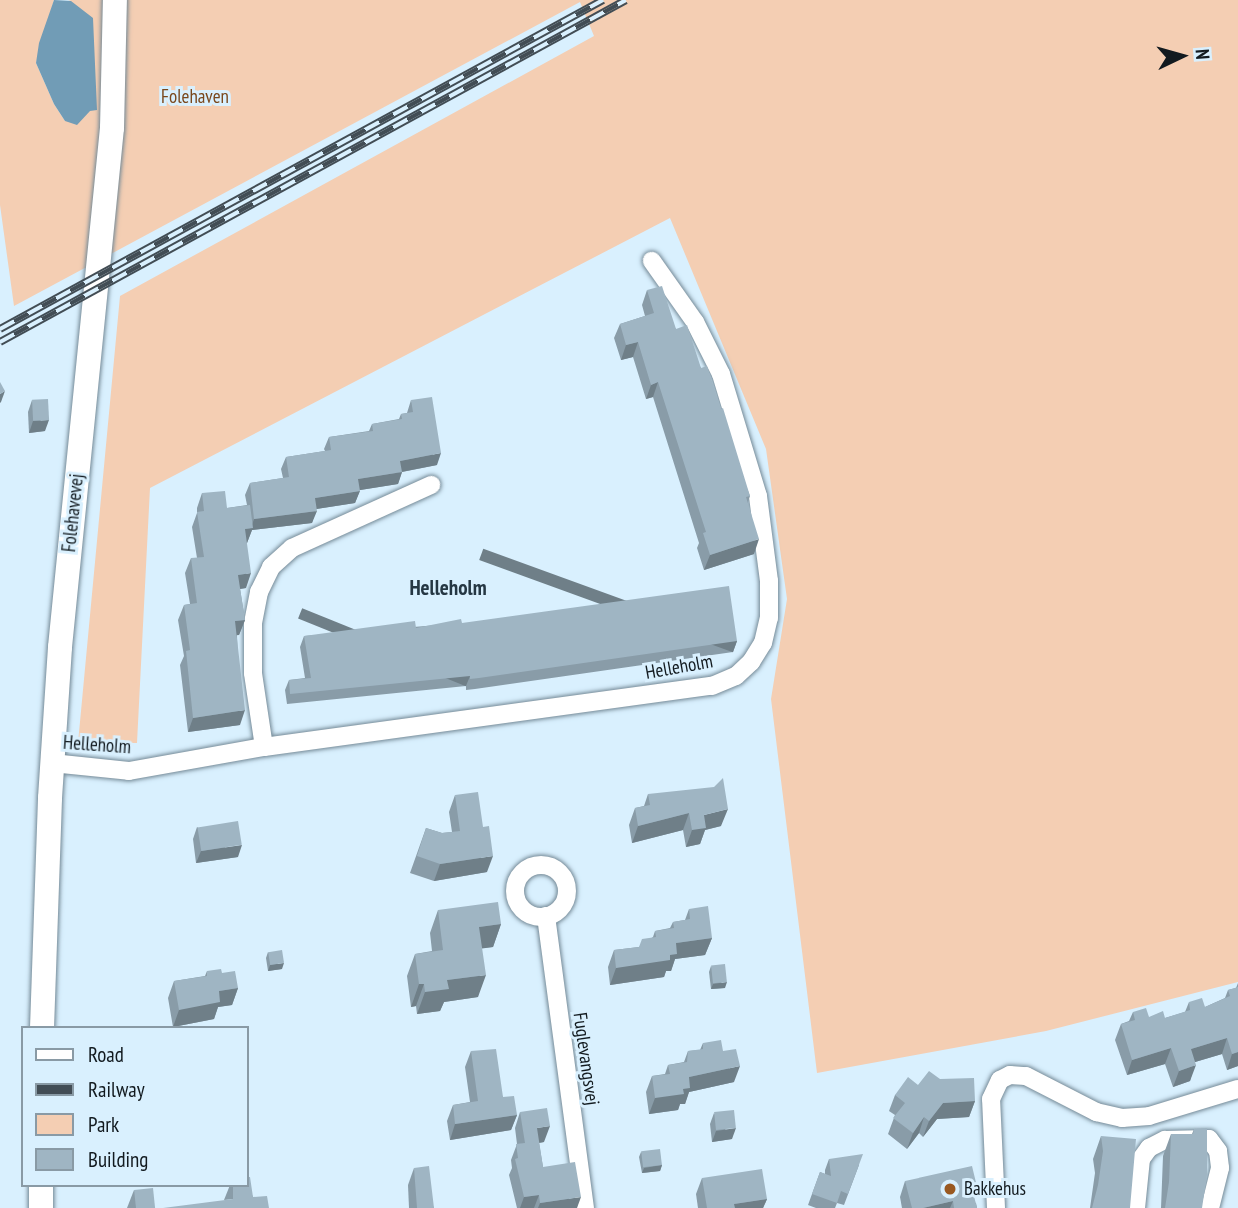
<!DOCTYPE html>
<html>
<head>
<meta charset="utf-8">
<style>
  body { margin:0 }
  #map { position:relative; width:1238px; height:1208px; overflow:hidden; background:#d9f0fe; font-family:"PT Sans Narrow",sans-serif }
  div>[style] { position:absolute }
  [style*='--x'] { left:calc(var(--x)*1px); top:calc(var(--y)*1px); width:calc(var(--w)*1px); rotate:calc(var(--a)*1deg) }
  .green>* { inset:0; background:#f4ceb3 }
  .water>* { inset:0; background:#719cb6 }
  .roads { filter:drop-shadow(0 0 2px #758a97) drop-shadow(0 0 2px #758a97) }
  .street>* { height:18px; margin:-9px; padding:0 9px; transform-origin:9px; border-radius:9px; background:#fff }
  .street>.ring { margin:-9px; padding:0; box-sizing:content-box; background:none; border:18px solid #fff; border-radius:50% }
  .secondary>* { height:24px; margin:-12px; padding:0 12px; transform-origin:12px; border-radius:12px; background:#fff }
  .rail>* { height:8px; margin-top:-4px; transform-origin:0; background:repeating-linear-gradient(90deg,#d9f0fe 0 16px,#424d55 0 32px); box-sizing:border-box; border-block:2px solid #424d55 }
  .wall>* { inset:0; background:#899ca8 }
  .shaded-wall>* { inset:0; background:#6f7f88; transform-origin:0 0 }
  .building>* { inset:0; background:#9fb5c3; transform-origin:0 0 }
  .dots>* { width:19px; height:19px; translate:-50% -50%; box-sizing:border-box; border:4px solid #d9f0fe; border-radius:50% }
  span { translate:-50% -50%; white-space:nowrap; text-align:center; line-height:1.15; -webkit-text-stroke:6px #d9f0fe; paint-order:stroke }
  .park-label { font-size:19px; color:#7a471b }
  .street-label { font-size:19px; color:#121a1f }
  .poi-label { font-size:19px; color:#121a1f }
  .left { translate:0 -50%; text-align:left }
  .neighbourhood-label { font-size:21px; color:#253743; font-weight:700 }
  .legend { position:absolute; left:21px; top:1026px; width:228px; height:161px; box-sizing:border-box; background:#d9f0fe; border:2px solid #899aa5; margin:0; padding:9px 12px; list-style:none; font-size:21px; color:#121a1f }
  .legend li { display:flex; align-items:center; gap:14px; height:35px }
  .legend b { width:35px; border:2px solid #899aa5 }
  .north { position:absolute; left:1147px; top:21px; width:70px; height:70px; -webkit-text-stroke:5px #d9f0fe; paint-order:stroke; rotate:85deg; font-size:19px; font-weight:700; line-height:28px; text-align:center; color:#121a1f }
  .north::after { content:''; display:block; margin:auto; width:24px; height:32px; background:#121a1f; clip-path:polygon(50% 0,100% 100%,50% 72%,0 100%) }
</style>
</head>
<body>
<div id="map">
  <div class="green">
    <i style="clip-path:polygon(0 0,54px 0,36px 63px,54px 104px,65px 121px,71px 1px,68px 0,1238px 0,1238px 982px,1046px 1031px,817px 1073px,771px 699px,787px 599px,766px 449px,670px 218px,150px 488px,137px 743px,78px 743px,120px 296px,594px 36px,580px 2px,14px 306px,0 205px)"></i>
  </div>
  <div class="water">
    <i style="clip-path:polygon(54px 0,71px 1px,93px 18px,97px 110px,90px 111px,77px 125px,65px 121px,54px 104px,36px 63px,39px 43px)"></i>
  </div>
  <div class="roads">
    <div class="street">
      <i style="--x:264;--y:747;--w:75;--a:-98.5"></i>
      <i style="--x:253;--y:673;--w:50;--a:-90"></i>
      <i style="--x:253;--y:623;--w:32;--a:-79"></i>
      <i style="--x:259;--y:592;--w:28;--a:-64"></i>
      <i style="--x:271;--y:567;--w:28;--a:-42"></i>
      <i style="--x:292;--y:548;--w:153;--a:-24.4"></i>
      <i style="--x:52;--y:763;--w:77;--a:5.9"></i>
      <i style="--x:129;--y:771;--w:137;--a:-10.1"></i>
      <i style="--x:264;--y:747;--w:452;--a:-7.8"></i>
      <i style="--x:712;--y:686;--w:26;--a:-23"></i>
      <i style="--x:736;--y:676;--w:21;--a:-43"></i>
      <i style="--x:751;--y:662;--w:22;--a:-58"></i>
      <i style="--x:763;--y:643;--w:26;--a:-77"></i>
      <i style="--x:769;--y:618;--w:37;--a:-90"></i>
      <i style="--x:769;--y:581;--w:86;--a:-97.4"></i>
      <i style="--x:758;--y:496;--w:127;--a:-106.9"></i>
      <i style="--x:721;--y:374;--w:58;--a:-116.6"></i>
      <i style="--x:695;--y:322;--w:75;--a:-125.2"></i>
      <i class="ring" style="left:515px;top:865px;width:34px;height:34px"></i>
      <i style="--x:546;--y:916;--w:295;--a:82.4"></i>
      <i style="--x:996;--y:1208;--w:109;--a:-92.6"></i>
      <i style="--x:991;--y:1099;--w:21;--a:-65"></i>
      <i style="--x:1000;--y:1080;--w:11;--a:-27"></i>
      <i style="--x:1010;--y:1075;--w:16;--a:4"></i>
      <i style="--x:1026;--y:1076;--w:79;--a:27.2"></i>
      <i style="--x:1096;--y:1112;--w:27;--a:13"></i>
      <i style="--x:1122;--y:1118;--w:27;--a:-4"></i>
      <i style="--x:1149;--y:1116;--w:93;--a:-16.9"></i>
      <i style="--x:1136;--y:1208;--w:49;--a:-84.2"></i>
      <i style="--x:1141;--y:1159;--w:14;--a:-54"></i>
      <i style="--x:1149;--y:1148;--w:18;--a:-27"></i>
      <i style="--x:1165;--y:1140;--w:44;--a:-1.3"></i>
      <i style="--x:1209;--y:1139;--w:15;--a:53"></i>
      <i style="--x:1218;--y:1151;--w:17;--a:83"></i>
      <i style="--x:1220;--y:1168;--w:41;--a:104"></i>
    </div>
    <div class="secondary">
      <i style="--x:42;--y:1028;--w:230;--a:-88"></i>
      <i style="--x:50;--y:798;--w:151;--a:-86.2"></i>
      <i style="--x:60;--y:647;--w:522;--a:-84.28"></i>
      <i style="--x:112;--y:128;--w:128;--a:-88.7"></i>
      <i style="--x:41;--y:1208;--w:23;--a:-90"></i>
    </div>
  </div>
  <div class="rail">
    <i style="--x:0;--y:329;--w:687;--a:-28.62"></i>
    <i style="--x:0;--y:342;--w:713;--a:-28.65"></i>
  </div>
  <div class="wall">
    <i style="clip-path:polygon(647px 290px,676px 329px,701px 368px,750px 496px,748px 502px,754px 554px,704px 570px,697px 548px,699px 543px,653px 397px,646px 399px,633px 357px,621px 360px,614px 338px,620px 324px,645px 316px,642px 305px)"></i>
    <i style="clip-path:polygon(32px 400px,45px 431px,29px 433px,28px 412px)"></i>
    <i style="clip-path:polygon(411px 400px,437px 465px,402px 472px,398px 484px,360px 490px,355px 503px,316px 509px,312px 523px,252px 530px,247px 543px,246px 588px,240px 589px,245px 620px,239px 635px,237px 635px,240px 725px,188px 732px,180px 665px,184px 656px,178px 620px,184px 605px,190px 604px,185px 573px,191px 558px,197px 558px,192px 527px,197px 513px,197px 508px,202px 493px,227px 508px,247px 505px,245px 495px,250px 483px,283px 478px,281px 469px,286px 457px,325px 451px,324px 449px,329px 437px,369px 431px,372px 424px,399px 419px,401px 414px,407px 413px)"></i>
    <i style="clip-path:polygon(462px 623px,737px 641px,733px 652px,475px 689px,466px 690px,466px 686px,287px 704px,285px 690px,289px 680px,305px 678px,300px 647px,304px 636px)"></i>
    <i style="clip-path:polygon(648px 794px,721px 826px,705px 830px,700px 844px,686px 847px,683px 830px,632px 843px,629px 825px,635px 808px,644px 806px)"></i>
    <i style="clip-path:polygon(455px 795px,487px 872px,434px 881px,410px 873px,426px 828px,442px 833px,452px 832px,449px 812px)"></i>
    <i style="clip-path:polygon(197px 827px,238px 857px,196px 863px,193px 839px)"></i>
    <i style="clip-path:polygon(689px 909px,712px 938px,705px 955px,675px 959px,671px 971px,666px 971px,664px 977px,610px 985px,608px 967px,614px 950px,639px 947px,653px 937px,655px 931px,670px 928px,673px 922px,685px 920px)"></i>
    <i style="clip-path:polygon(438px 910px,501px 924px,493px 947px,482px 948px,478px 997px,444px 1002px,440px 1011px,417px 1014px,416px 1006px,411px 1007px,407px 976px,415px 954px,432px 951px,430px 933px)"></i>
    <i style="clip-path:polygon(268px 952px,282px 969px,268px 971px,266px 958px)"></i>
    <i style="clip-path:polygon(711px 966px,725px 988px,711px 989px,709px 972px)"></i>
    <i style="clip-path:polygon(207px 971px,222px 973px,238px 988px,232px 1005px,218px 1007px,214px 1019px,173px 1027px,168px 998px,174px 981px,205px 976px)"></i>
    <i style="clip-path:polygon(1238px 983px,1238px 1066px,1227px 1070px,1222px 1054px,1195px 1062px,1190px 1081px,1173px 1087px,1165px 1064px,1127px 1075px,1115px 1040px,1121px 1024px,1129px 1021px,1133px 1012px,1149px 1017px,1165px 1018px,1185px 1012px,1189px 1002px,1205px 1007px,1225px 998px,1228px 990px,1236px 988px)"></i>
    <i style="clip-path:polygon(703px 1043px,723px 1051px,734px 1082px,689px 1092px,685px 1104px,680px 1104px,678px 1110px,649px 1114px,646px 1092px,652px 1076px,665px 1074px,668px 1065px,684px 1062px,688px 1051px,700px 1050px)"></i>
    <i style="clip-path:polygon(471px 1051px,503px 1097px,517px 1115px,511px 1130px,450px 1140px,447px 1121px,453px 1105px,470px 1102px,465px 1067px)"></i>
    <i style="clip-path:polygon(940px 1079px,975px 1101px,969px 1117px,937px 1119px,923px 1137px,919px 1133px,907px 1149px,888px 1134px,895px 1115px,889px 1111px,895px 1095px,918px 1085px)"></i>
    <i style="clip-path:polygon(520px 1112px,544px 1142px,539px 1143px,543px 1167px,577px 1208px,517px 1208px,509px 1175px,512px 1168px,511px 1160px,517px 1144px,515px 1128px)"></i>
    <i style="clip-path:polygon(714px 1113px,732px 1139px,712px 1142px,710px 1124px)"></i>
    <i style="clip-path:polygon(1194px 1129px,1202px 1208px,1161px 1208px,1163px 1156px,1171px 1134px,1192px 1134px)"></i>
    <i style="clip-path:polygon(1101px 1136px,1130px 1208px,1090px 1208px,1095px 1173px,1093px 1159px)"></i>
    <i style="clip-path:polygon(641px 1152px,662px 1165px,660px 1171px,642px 1173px,639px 1157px)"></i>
    <i style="clip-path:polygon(829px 1159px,859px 1165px,844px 1205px,837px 1203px,835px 1208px,816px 1208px,808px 1205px,820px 1172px,825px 1174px,825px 1170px)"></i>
    <i style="clip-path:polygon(414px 1168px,434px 1208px,409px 1208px,408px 1185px)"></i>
    <i style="clip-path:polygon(702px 1178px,767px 1199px,763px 1208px,698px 1208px,696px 1194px)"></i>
    <i style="clip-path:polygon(905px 1181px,976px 1203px,977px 1208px,902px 1208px,900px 1197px)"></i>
    <i style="clip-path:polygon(230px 1185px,247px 1185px,253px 1197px,224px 1200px)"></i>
    <i style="clip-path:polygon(134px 1190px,155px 1208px,127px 1208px)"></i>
  </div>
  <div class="shaded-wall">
    <i style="clip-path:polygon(638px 342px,633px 357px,621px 360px,626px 345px)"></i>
    <i style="clip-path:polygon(658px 382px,653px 397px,646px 399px,651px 385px)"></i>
    <i style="clip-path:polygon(5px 391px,1px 402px,0 403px,0 394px)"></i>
    <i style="clip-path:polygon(49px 420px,45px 431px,29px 433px,33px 421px)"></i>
    <i style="clip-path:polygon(441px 453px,437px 465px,396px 473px,400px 461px)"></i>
    <i style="clip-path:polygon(402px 472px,398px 484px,354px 491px,358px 479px)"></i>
    <i style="clip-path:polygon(360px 491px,355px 503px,310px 510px,315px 498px)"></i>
    <i style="clip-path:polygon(317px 511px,312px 523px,252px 530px,247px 543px,240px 544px,245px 529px,251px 528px,254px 519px)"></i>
    <i style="clip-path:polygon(759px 539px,754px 554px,704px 570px,710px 555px)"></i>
    <i style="clip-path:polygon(251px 573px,246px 588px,232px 590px,238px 575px)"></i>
    <i style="clip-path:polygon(245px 620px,239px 635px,230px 636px,235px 621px)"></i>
    <i style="left:737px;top:641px;width:12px;height:270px;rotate:110deg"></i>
    <i style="left:470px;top:676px;width:11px;height:181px;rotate:112deg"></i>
    <i style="clip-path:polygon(245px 710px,240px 725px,188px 732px,193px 718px)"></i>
    <i style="clip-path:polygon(728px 809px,721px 826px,705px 830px,700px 844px,686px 847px,692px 830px,704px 815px)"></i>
    <i style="clip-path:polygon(689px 813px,683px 830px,632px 843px,638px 826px)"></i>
    <i style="clip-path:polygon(242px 845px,238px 857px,196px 863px,201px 851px)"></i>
    <i style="clip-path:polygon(493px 856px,487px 872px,434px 881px,440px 864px)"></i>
    <i style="clip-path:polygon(501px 924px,493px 947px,471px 950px,479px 927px)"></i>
    <i style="clip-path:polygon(712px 938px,705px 955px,675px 959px,671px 971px,666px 971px,664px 977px,610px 985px,616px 968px,676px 943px)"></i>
    <i style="clip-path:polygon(284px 963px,282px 969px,268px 971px,270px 965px)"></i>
    <i style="clip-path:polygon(486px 975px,478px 997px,444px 1002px,440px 1011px,417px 1014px,425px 992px,447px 980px)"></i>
    <i style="clip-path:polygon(727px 982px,725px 988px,711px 989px,713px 984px)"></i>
    <i style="clip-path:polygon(419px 984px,424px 984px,416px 1006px,411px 1007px)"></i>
    <i style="clip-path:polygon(238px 988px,232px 1005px,218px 1007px,214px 1019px,173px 1027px,179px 1010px,219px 991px)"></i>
    <i style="clip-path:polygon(1227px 1038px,1222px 1054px,1185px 1065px,1191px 1049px)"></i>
    <i style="clip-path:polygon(1171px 1048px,1165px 1064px,1127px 1075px,1132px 1060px)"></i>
    <i style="clip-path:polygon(1238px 1052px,1238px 1066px,1227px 1070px,1232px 1054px)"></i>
    <i style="clip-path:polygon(1196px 1065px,1190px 1081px,1173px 1087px,1179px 1071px)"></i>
    <i style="clip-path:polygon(740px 1066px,734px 1082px,689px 1092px,685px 1104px,680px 1104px,678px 1110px,649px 1114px,655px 1098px,689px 1077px)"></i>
    <i style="clip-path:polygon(975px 1101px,969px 1117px,937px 1119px,923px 1137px,929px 1121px,943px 1103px)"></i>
    <i style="clip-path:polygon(517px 1115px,511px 1130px,450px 1140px,455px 1124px)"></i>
    <i style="clip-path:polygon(924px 1117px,919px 1133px,907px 1149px,913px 1133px)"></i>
    <i style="clip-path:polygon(550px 1126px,544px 1142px,531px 1144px,537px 1128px)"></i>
    <i style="clip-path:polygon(736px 1128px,732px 1139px,712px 1142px,716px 1131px)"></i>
    <i style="clip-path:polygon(662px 1165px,660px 1171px,642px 1173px,644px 1168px)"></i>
    <i style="clip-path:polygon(539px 1195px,534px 1208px,520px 1208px,524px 1197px)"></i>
    <i style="clip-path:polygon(581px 1197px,577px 1208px,538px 1208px,540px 1203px)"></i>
    <i style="clip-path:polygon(767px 1199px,763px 1208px,733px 1208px,734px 1204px)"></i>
    <i style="clip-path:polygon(953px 1201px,950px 1208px,923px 1208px)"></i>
  </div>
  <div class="building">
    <i style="clip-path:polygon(662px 286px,676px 329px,687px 325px,701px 368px,707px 366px,721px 409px,723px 408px,750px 496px,746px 497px,759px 539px,710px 555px,703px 533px,706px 532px,658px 382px,651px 385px,638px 342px,626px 345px,620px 324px,654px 313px,647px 290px)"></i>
    <i style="clip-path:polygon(0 382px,5px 391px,0 394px)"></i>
    <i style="clip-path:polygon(432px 397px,441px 453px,400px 461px,402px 472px,358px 479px,360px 491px,315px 498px,317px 511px,254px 519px,250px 483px,289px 477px,286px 457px,331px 450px,329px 437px,373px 431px,372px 424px,402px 419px,401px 414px,413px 412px,411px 400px)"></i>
    <i style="left:48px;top:399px;width:21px;height:16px;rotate:87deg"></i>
    <i style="clip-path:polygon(225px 491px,227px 508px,250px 505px,253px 528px,245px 529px,251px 573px,238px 575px,245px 620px,235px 621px,245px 710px,193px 718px,186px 651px,190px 650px,184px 605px,197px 603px,191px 558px,204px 557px,197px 512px,204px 511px,202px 493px)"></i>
    <i style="clip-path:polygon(729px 586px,737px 641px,479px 678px,470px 679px,470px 676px,290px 694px,289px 680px,311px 678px,304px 636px,415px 621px,416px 628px,461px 619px,462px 623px)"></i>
    <i style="clip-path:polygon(723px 778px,728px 809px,704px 815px,706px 828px,692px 830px,689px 813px,638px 826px,635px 808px,650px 805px,648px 794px,714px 787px)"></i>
    <i style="clip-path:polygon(478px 792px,483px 827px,489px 826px,493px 856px,440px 864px,417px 856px,426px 828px,442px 833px,460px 831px,455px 795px)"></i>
    <i style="left:238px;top:821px;width:24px;height:41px;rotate:81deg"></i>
    <i style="clip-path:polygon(498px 902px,501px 924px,479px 927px,486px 975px,447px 980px,449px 989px,425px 992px,424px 984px,419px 984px,415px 954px,443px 950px,438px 910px)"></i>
    <i style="clip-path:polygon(708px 906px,712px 938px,676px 943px,677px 954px,670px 955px,670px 960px,616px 968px,614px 950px,639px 947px,642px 939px,656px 937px,655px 931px,674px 928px,673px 922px,690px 919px,689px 909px)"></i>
    <i style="left:282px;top:950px;width:13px;height:14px;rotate:81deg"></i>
    <i style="left:725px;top:964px;width:18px;height:14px;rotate:84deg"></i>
    <i style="clip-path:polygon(221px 969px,222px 973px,235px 971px,238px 988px,219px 991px,220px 1002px,179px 1010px,174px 981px,207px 976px,207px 971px)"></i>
    <i style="clip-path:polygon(1238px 987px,1238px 1052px,1232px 1054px,1227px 1038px,1191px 1049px,1196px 1065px,1179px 1071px,1171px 1048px,1132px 1060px,1121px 1024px,1135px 1020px,1133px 1012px,1146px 1008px,1149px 1017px,1163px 1011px,1165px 1018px,1190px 1010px,1189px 1002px,1202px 998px,1205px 1007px,1230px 996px,1228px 990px)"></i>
    <i style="clip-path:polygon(721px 1040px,723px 1051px,736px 1049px,740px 1066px,689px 1077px,690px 1088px,683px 1089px,684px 1094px,655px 1098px,652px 1076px,670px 1074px,668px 1065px,687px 1062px,688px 1051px,703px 1049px,703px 1043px)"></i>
    <i style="clip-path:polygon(496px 1049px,503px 1097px,514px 1096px,517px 1115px,455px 1124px,453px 1105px,478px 1101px,471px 1051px)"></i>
    <i style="clip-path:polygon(929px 1071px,940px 1079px,974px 1078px,975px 1101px,943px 1103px,929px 1121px,924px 1117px,913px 1133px,893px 1118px,905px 1103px,895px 1095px,908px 1077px,918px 1085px)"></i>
    <i style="clip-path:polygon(547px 1108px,550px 1126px,537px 1128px,543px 1167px,575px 1162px,581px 1197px,540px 1203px,539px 1195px,524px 1197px,515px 1159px,518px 1158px,516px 1144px,525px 1143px,520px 1112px)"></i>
    <i style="left:734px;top:1110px;width:18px;height:20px;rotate:84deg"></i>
    <i style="clip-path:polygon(1207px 1128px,1207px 1175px,1202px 1208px,1165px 1208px,1169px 1182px,1171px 1134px,1193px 1134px,1194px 1129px)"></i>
    <i style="clip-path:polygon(1101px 1136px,1136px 1139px,1130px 1208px,1092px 1208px,1098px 1185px,1103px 1151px)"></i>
    <i style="left:660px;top:1149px;width:16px;height:19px;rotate:83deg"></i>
    <i style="clip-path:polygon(863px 1154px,848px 1194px,841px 1191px,837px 1203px,812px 1194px,820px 1172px,831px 1176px,829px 1159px)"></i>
    <i style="clip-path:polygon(429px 1166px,434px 1208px,415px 1208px,417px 1208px,414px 1168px)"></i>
    <i style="clip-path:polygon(972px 1166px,979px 1195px,974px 1196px,977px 1208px,954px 1208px,953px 1201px,923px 1208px,912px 1208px,905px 1181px)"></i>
    <i style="clip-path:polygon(762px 1169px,767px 1199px,734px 1204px,735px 1208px,707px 1208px,702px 1178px)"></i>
    <i style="clip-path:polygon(247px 1177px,250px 1177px,253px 1197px,267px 1196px,269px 1208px,163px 1208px,233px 1199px,233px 1185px,247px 1185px)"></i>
    <i style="left:153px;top:1188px;width:20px;height:19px;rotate:84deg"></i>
  </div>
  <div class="dots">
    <i style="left:950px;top:1189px;background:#995922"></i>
  </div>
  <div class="park-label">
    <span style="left:195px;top:97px">Folehaven</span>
  </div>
  <div class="street-label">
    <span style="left:73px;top:513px;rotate:-84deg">Folehavevej</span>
    <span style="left:679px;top:667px;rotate:-10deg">Helleholm</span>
    <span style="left:97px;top:745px;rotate:4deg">Helleholm</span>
    <span style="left:586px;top:1059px;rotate:82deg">Fuglevangsvej</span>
  </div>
  <div class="poi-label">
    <span class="left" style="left:964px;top:1189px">Bakkehus</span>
  </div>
  <div class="neighbourhood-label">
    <span style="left:448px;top:588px">Helleholm</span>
  </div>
  <ul class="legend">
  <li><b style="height:9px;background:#fff"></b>Road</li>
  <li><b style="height:9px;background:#424d55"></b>Railway</li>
  <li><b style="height:19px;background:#f4ceb3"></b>Park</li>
  <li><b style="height:19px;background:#9fb5c3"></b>Building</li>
  </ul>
  <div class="north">N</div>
</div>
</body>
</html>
